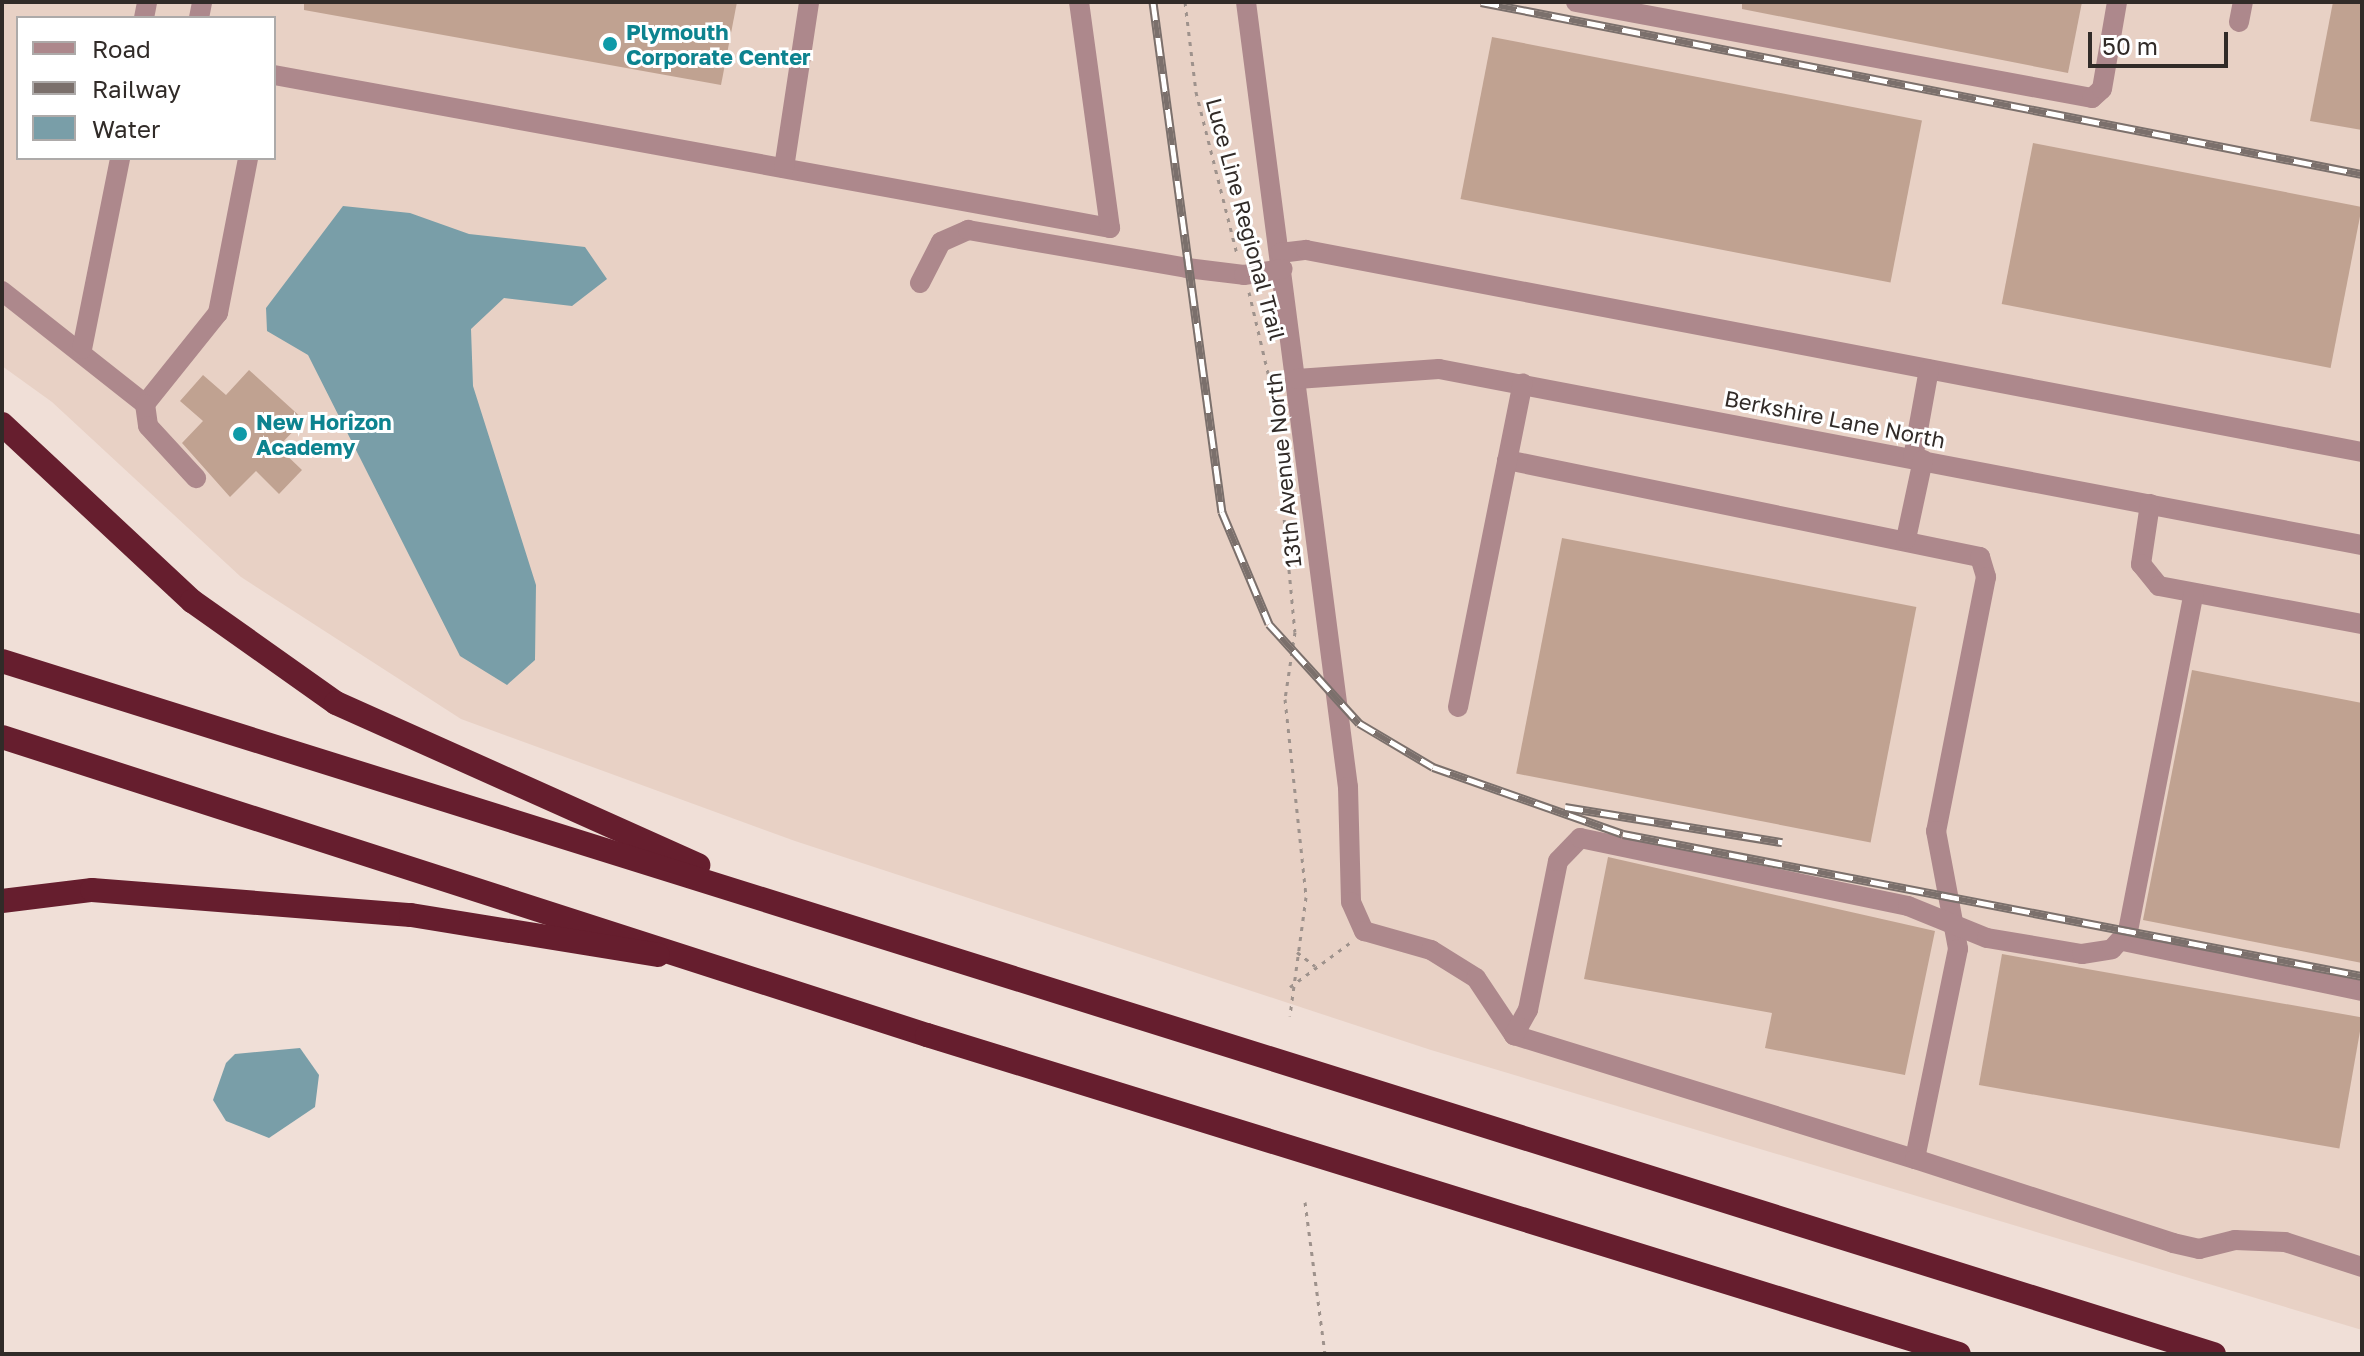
<!DOCTYPE html>
<html>
<head>
<meta charset="utf-8">
<style>
  body { margin:0 }
  #map { position:relative; width:2364px; height:1356px; overflow:hidden; background:#f0dfd7; font-family:"Golos Text",sans-serif }
  div>[style] { position:absolute }
  [style*='--x'] { left:calc(var(--x)*1px); top:calc(var(--y)*1px); width:calc(var(--w)*1px); rotate:calc(var(--a)*1deg) }
  .built>* { inset:0; background:#e8d1c5 }
  .water>* { inset:0; background:#799ea8 }
  .building>* { inset:0; background:#c0a291; transform-origin:0 0 }
  .path>* { height:3px; margin-top:-1.5px; transform-origin:0; background:repeating-linear-gradient(90deg,#9e928c 0 4px,transparent 0 10px) }
  .minor>* { height:20px; margin:-10px; padding:0 10px; transform-origin:10px; border-radius:10px; background:#ad888c }
  .highway>* { height:24px; margin:-12px; padding:0 12px; transform-origin:12px; border-radius:12px; background:#661e2e }
  .rail>* { height:9px; margin-top:-4.5px; transform-origin:0; background:repeating-linear-gradient(90deg,#fff 0 18px,#7b706c 0 36px); box-sizing:border-box; border-block:2px solid #7b706c }
  .dots>* { width:22px; height:22px; translate:-50% -50%; box-sizing:border-box; border:4px solid #fff; border-radius:50% }
  span { translate:-50% -50%; white-space:nowrap; text-align:center; line-height:1.15; -webkit-text-stroke:6px #fff; paint-order:stroke }
  .culture-label { font-size:22px; color:#0d838f; font-weight:700 }
  .left { translate:0 -50%; text-align:left }
  .street-label { font-size:22px; color:#312b28 }
  .frame { position:absolute; inset:0; border:4px solid #312b28; pointer-events:none }
  .legend { position:absolute; left:16px; top:16px; width:260px; height:144px; box-sizing:border-box; background:#fff; border:2px solid #adaaa9; margin:0; padding:10px 14px; list-style:none; font-size:24px; color:#312b28 }
  .legend li { display:flex; align-items:center; gap:16px; height:40px }
  .legend b { width:40px; border:2px solid #adaaa9 }
  .scale { position:absolute; left:2088px; top:32px; width:140px; height:36px; box-sizing:border-box; border:4px solid #312b28; border-top:0; padding-left:10px; font-size:24px; line-height:28px; white-space:nowrap; color:#312b28; -webkit-text-stroke:6px #fff; paint-order:stroke }
</style>
</head>
<body>
<div id="map">
  <div class="built">
    <i style="clip-path:polygon(evenodd,2px 2px,2362px 2px,2362px 1330px,1431px 1050px,795px 841px,461px 719px,241px 577px,52px 402px,2px 366px,2px 2px,18px 18px,274px 18px,274px 158px,18px 158px,18px 18px)"></i>
  </div>
  <div class="water">
    <i style="clip-path:polygon(343px 206px,410px 213px,469px 234px,585px 247px,607px 279px,572px 306px,504px 298px,471px 329px,473px 386px,536px 585px,535px 660px,507px 685px,460px 656px,308px 355px,267px 331px,266px 308px)"></i>
    <i style="clip-path:polygon(300px 1048px,319px 1075px,315px 1107px,269px 1138px,226px 1121px,213px 1100px,226px 1063px,235px 1054px)"></i>
  </div>
  <div class="building">
    <i style="clip-path:polygon(304px 2px,737px 2px,721px 85px,304px 10px)"></i>
    <i style="clip-path:polygon(1742px 2px,2082px 2px,2068px 73px,1742px 9px)"></i>
    <i style="clip-path:polygon(2333px 2px,2362px 2px,2362px 130px,2310px 121px)"></i>
    <i style="left:1492px;top:37px;width:438px;height:165px;rotate:11deg"></i>
    <i style="left:2033px;top:143px;width:335px;height:164px;rotate:11deg"></i>
    <i style="clip-path:polygon(249px 370px,304px 420px,278px 447px,302px 470px,279px 494px,256px 471px,230px 497px,182px 443px,203px 421px,180px 401px,203px 375px,226px 395px)"></i>
    <i style="left:1562px;top:538px;width:361px;height:240px;rotate:11deg"></i>
    <i style="clip-path:polygon(2192px 670px,2362px 703px,2362px 963px,2143px 920px)"></i>
    <i style="clip-path:polygon(1608px 857px,1935px 931px,1905px 1075px,1765px 1048px,1772px 1013px,1584px 979px)"></i>
    <i style="left:2002px;top:954px;width:366px;height:133px;rotate:10deg"></i>
  </div>
  <div class="path">
    <i style="--x:1185;--y:2;--w:91;--a:83"></i>
    <i style="--x:1196;--y:92;--w:167;--a:75.8"></i>
    <i style="--x:1249;--y:292;--w:101;--a:76.8"></i>
    <i style="--x:1272;--y:390;--w:243;--a:84.6"></i>
    <i style="--x:1295;--y:632;--w:68;--a:98.5"></i>
    <i style="--x:1285;--y:699;--w:199;--a:83.9"></i>
    <i style="--x:1306;--y:897;--w:120;--a:97.7"></i>
    <i style="--x:1297;--y:952;--w:23;--a:38"></i>
    <i style="--x:1290;--y:987;--w:76;--a:-36.4"></i>
    <i style="--x:1305;--y:1202;--w:153;--a:82.5"></i>
  </div>
  <div class="minor">
    <i style="--x:1246;--y:2;--w:792;--a:82.6"></i>
    <i style="--x:1348;--y:787;--w:115;--a:88.5"></i>
    <i style="--x:1351;--y:902;--w:32;--a:66"></i>
    <i style="--x:1364;--y:931;--w:70;--a:15.8"></i>
    <i style="--x:1431;--y:950;--w:53;--a:31.9"></i>
    <i style="--x:1476;--y:978;--w:69;--a:56.3"></i>
    <i style="--x:1514;--y:1035;--w:420;--a:17.2"></i>
    <i style="--x:1576;--y:2;--w:525;--a:10.54"></i>
    <i style="--x:2092;--y:98;--w:13;--a:-42"></i>
    <i style="--x:2102;--y:89;--w:88;--a:-80.2"></i>
    <i style="--x:144;--y:18;--w:16;--a:-79"></i>
    <i style="--x:199;--y:18;--w:16;--a:-79"></i>
    <i style="--x:2239;--y:22;--w:20;--a:-79"></i>
    <i style="--x:274;--y:75;--w:850;--a:10.37"></i>
    <i style="--x:1110;--y:228;--w:228;--a:-97.8"></i>
    <i style="--x:784;--y:168;--w:168;--a:-81.4"></i>
    <i style="--x:1280;--y:253;--w:26;--a:-7"></i>
    <i style="--x:1306;--y:250;--w:1075;--a:10.83"></i>
    <i style="--x:920;--y:283;--w:46;--a:-62.9"></i>
    <i style="--x:941;--y:242;--w:30;--a:-24"></i>
    <i style="--x:968;--y:230;--w:222;--a:9.8"></i>
    <i style="--x:1187;--y:268;--w:57;--a:7"></i>
    <i style="--x:1244;--y:275;--w:39;--a:-9"></i>
    <i style="--x:2;--y:291;--w:182;--a:38.3"></i>
    <i style="--x:145;--y:404;--w:117;--a:-51.3"></i>
    <i style="--x:218;--y:313;--w:158;--a:-79"></i>
    <i style="--x:82;--y:349;--w:195;--a:-78.7"></i>
    <i style="--x:1297;--y:379;--w:142;--a:-4"></i>
    <i style="--x:1439;--y:369;--w:940;--a:10.8"></i>
    <i style="--x:145;--y:404;--w:22;--a:82"></i>
    <i style="--x:148;--y:426;--w:71;--a:47.3"></i>
    <i style="--x:1913;--y:458;--w:90;--a:-79.8"></i>
    <i style="--x:1507;--y:460;--w:483;--a:11.6"></i>
    <i style="--x:1980;--y:557;--w:21;--a:73"></i>
    <i style="--x:1986;--y:577;--w:259;--a:101.1"></i>
    <i style="--x:1936;--y:831;--w:120;--a:79.4"></i>
    <i style="--x:1958;--y:949;--w:214;--a:101.6"></i>
    <i style="--x:1915;--y:1159;--w:271;--a:18"></i>
    <i style="--x:2173;--y:1243;--w:27;--a:13"></i>
    <i style="--x:2199;--y:1249;--w:37;--a:-14"></i>
    <i style="--x:2235;--y:1240;--w:50;--a:2.3"></i>
    <i style="--x:2285;--y:1242;--w:81;--a:18"></i>
    <i style="--x:2150;--y:504;--w:61;--a:98.5"></i>
    <i style="--x:2141;--y:564;--w:28;--a:51"></i>
    <i style="--x:2159;--y:586;--w:207;--a:10.6"></i>
    <i style="--x:1906;--y:539;--w:81;--a:-77.9"></i>
    <i style="--x:1458;--y:707;--w:330;--a:-78.7"></i>
    <i style="--x:2123;--y:941;--w:244;--a:11.8"></i>
    <i style="--x:1514;--y:1035;--w:29;--a:-61"></i>
    <i style="--x:1528;--y:1010;--w:152;--a:-78.6"></i>
    <i style="--x:1558;--y:861;--w:32;--a:-46"></i>
    <i style="--x:1580;--y:838;--w:335;--a:11.7"></i>
    <i style="--x:1908;--y:906;--w:85;--a:22.1"></i>
    <i style="--x:1987;--y:938;--w:96;--a:9.6"></i>
    <i style="--x:2082;--y:954;--w:30;--a:-9"></i>
    <i style="--x:2112;--y:949;--w:24;--a:-48"></i>
    <i style="--x:2128;--y:931;--w:344;--a:-79"></i>
  </div>
  <div class="highway">
    <i style="--x:2;--y:424;--w:260;--a:43"></i>
    <i style="--x:192;--y:601;--w:176;--a:35.3"></i>
    <i style="--x:336;--y:703;--w:397;--a:24.1"></i>
    <i style="--x:2;--y:661;--w:2318;--a:17.4"></i>
    <i style="--x:2;--y:737;--w:972;--a:17.86"></i>
    <i style="--x:927;--y:1035;--w:1080;--a:17.18"></i>
    <i style="--x:2;--y:901;--w:91;--a:-7"></i>
    <i style="--x:92;--y:890;--w:320;--a:4.5"></i>
    <i style="--x:411;--y:915;--w:250;--a:9.2"></i>
  </div>
  <div class="rail">
    <i style="--x:1153;--y:2;--w:515;--a:82.3"></i>
    <i style="--x:1222;--y:512;--w:121;--a:67.2"></i>
    <i style="--x:1269;--y:624;--w:134;--a:47.7"></i>
    <i style="--x:1359;--y:723;--w:86;--a:30.7"></i>
    <i style="--x:1433;--y:767;--w:201;--a:19.4"></i>
    <i style="--x:1623;--y:834;--w:753;--a:10.88"></i>
    <i style="--x:1481;--y:2;--w:898;--a:11.05"></i>
    <i style="--x:1565;--y:807;--w:220;--a:9.2"></i>
  </div>
  <div class="dots">
    <i style="left:610px;top:44px;background:#0f9aa8"></i>
    <i style="left:240px;top:434px;background:#0f9aa8"></i>
  </div>
  <div class="culture-label">
    <span class="left" style="left:626px;top:44px">Plymouth<br>Corporate Center</span>
    <span class="left" style="left:256px;top:434px">New Horizon<br>Academy</span>
  </div>
  <div class="street-label">
    <span style="left:1246px;top:219px;rotate:75deg">Luce Line Regional Trail</span>
    <span style="left:1835px;top:419px;rotate:11deg">Berkshire Lane North</span>
    <span style="left:1283px;top:470px;rotate:-96deg">13th Avenue North</span>
  </div>
  <div class="frame"></div>
  <ul class="legend">
  <li><b style="height:10px;background:#ad888c"></b>Road</li>
  <li><b style="height:10px;background:#7b706c"></b>Railway</li>
  <li><b style="height:22px;background:#799ea8"></b>Water</li>
  </ul>
  <div class="scale">50 m</div>
</div>
</body>
</html>
